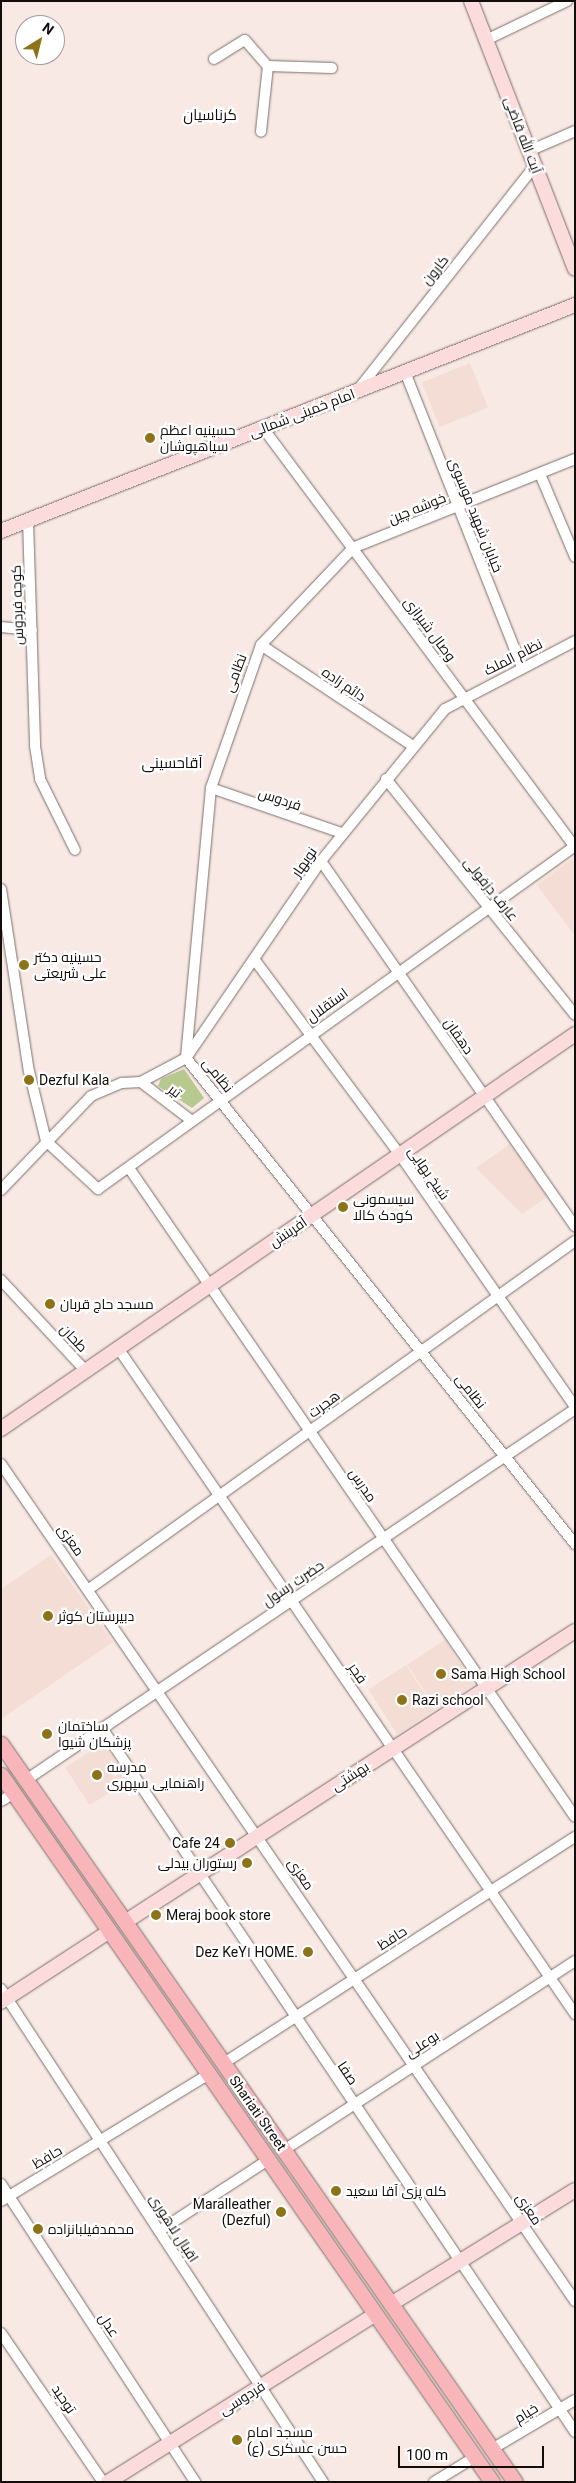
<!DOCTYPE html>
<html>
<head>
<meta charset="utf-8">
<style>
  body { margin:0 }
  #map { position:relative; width:576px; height:2483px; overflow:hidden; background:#f8e9e4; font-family:Roboto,Cairo,sans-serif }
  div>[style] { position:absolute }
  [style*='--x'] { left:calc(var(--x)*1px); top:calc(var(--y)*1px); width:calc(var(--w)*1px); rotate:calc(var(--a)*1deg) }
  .built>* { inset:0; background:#f4ddd5; transform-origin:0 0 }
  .green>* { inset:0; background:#b7c98e }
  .roads { filter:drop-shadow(0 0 1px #7b6e69) drop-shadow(0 0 1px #7b6e69) }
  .street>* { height:10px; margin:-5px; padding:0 5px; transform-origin:5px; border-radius:5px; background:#fff }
  .secondary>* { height:14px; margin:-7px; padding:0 7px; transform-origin:7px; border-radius:7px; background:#fcdbdd }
  .primary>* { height:15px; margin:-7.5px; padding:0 7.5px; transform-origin:7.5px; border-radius:7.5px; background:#f8b6bb }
  .dots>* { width:14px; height:14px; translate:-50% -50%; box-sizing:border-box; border:2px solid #fff; border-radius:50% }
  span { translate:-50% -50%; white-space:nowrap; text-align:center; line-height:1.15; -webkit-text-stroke:4.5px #fff; paint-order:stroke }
  .street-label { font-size:14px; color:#120d0b }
  .poi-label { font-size:14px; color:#120d0b }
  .left { translate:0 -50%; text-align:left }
  .right { translate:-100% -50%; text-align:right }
  .neighbourhood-label { font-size:15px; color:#120d0b }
  .frame { position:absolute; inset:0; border:2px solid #120d0b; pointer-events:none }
  .north { position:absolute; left:15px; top:15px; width:50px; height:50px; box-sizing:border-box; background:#fff; border:1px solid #a09e9d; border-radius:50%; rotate:36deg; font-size:14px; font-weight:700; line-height:20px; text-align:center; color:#120d0b }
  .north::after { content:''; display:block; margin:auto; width:18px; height:22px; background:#8d7317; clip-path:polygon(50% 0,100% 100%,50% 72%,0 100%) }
  .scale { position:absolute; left:398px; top:2446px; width:146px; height:22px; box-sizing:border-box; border:2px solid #120d0b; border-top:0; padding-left:6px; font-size:15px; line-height:18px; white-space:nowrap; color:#120d0b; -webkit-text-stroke:4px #fff; paint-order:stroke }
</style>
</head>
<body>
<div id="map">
  <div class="built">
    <i style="left:470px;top:363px;width:48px;height:52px;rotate:68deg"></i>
    <i style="clip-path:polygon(572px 859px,575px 863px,575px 936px,537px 885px)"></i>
    <i style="clip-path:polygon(510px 1144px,547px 1197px,522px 1214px,476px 1168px)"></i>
    <i style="clip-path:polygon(51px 1555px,113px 1642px,1px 1719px,1px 1589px)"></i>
    <i style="left:445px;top:1640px;width:53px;height:45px;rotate:57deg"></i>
    <i style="left:406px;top:1665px;width:53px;height:45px;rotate:57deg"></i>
    <i style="left:103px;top:1743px;width:45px;height:45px;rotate:57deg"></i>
  </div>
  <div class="green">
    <i style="clip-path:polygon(184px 1069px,204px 1098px,192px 1108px,158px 1086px,161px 1079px)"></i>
  </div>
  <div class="roads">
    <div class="street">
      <i style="--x:486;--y:40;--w:90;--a:-25.7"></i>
      <i style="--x:214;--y:59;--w:36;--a:-32"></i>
      <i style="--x:245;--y:40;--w:35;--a:49"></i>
      <i style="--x:268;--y:66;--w:66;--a:96.1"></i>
      <i style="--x:268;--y:66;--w:64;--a:1.8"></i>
      <i style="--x:529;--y:151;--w:50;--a:-23.5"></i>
      <i style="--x:405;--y:372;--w:318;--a:68.4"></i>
      <i style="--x:357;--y:391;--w:287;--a:-51.7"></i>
      <i style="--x:263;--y:428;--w:522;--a:53.33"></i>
      <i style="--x:575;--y:459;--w:239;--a:158.2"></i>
      <i style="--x:353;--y:548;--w:134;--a:133.5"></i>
      <i style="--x:261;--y:645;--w:151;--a:109.3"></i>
      <i style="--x:211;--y:788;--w:271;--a:95.3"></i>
      <i style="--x:186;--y:1058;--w:623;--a:51.33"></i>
      <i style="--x:540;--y:474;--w:90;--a:67.1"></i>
      <i style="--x:28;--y:520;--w:226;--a:88.2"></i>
      <i style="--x:35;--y:746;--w:33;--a:81"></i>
      <i style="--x:40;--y:779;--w:79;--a:63.8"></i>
      <i style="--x:1;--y:627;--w:31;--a:6"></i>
      <i style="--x:261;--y:645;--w:182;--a:33.6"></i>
      <i style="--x:386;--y:779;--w:302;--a:51.3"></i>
      <i style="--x:211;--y:788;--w:139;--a:19"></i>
      <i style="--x:321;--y:861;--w:445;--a:55.2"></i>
      <i style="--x:1;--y:889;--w:184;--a:81.3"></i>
      <i style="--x:29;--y:1071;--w:72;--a:76.3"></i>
      <i style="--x:46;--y:1141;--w:71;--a:42.7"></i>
      <i style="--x:98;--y:1189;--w:588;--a:-35.72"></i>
      <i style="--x:254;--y:959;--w:244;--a:53.3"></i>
      <i style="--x:400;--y:1155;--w:307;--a:55.2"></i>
      <i style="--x:141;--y:1082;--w:64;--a:37.4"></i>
      <i style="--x:129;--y:1168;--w:787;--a:55.5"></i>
      <i style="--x:1;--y:1190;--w:130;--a:-46.2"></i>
      <i style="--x:91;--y:1096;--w:34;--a:-23"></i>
      <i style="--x:122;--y:1083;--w:19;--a:-3"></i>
      <i style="--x:141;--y:1082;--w:51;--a:-28.1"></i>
      <i style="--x:186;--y:1058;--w:239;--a:-55.6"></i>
      <i style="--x:321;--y:861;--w:196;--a:-50.8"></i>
      <i style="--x:445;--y:709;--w:147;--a:-27.6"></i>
      <i style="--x:1;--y:1280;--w:125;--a:47"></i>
      <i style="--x:118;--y:1348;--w:808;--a:55.54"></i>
      <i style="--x:1;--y:1464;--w:1015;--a:55.56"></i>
      <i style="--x:89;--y:1589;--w:598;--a:-35.6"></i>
      <i style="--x:102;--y:1728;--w:848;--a:56.1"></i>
      <i style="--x:26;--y:1780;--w:663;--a:-34.05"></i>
      <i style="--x:1;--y:1801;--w:15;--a:-32"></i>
      <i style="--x:1;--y:1989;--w:589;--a:56.85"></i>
      <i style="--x:224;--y:2063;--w:417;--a:-32.8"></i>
      <i style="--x:284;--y:2150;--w:347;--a:-33"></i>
      <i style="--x:1;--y:2184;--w:356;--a:56.9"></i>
      <i style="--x:1;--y:2201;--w:244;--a:-31.4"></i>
      <i style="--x:159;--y:2231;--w:130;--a:-33.1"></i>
      <i style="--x:1;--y:2333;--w:181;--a:55.6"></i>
      <i style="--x:492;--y:2449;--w:96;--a:-30.6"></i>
      <i style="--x:434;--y:2482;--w:48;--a:-31.4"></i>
    </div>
    <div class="secondary">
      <i style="--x:471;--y:1;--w:287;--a:68.8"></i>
      <i style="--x:1;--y:531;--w:617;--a:-21.49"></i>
      <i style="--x:1;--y:1429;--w:697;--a:-34.53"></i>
      <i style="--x:125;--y:1922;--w:536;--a:-32.89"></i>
      <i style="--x:1;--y:2002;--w:130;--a:-33.1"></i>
      <i style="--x:391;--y:2304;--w:216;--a:-31.8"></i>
      <i style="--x:108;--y:2482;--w:316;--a:-32.1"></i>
    </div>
    <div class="primary">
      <i style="--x:1;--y:1744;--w:899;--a:55.14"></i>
      <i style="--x:1;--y:1775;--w:861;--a:55.22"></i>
    </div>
  </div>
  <div class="dots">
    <i style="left:150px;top:438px;background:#8d7317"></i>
    <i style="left:24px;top:965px;background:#8d7317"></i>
    <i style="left:29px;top:1080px;background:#8d7317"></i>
    <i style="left:343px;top:1207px;background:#8d7317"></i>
    <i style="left:50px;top:1304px;background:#8d7317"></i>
    <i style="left:48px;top:1616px;background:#8d7317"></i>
    <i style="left:441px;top:1674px;background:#8d7317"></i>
    <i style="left:402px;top:1700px;background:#8d7317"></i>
    <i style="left:47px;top:1734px;background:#8d7317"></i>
    <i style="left:97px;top:1775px;background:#8d7317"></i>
    <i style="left:230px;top:1843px;background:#8d7317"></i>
    <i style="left:247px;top:1863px;background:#8d7317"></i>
    <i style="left:156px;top:1915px;background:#8d7317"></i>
    <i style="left:308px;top:1952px;background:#8d7317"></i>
    <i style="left:336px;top:2191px;background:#8d7317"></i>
    <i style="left:281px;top:2212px;background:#8d7317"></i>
    <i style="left:38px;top:2229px;background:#8d7317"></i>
    <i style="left:237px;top:2440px;background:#8d7317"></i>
  </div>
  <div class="street-label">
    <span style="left:523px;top:135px;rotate:69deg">آیت الله قاضی</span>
    <span style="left:435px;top:270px;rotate:-52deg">کارون</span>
    <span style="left:302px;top:413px;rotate:-21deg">امام خمینی شمالی</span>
    <span style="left:417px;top:508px;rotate:-22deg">خوشه چین</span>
    <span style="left:476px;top:515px;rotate:68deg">خیابان شهید موسوی</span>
    <span style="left:17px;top:605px;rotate:-92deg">کوچه فردوس</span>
    <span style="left:430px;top:629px;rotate:53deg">وصال شیرازی</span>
    <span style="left:513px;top:657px;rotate:-27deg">نظام الملک</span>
    <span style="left:235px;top:673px;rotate:-69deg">نظامی</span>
    <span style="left:344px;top:684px;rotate:34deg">دائم زاده</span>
    <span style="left:280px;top:799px;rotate:19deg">فردوس</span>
    <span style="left:304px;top:862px;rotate:-55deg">نوبهار</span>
    <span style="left:491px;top:889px;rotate:51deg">عارف دزفولی</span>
    <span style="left:327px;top:1005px;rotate:-36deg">استقلال</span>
    <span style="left:459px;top:1036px;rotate:55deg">دهقان</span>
    <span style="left:218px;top:1075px;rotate:51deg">نظامی</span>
    <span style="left:175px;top:1091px;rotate:38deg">تیر</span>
    <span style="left:429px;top:1173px;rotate:55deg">شیخ بهایی</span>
    <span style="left:288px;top:1232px;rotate:-34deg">آفرینش</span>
    <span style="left:74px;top:1338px;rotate:47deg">طحان</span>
    <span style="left:471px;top:1391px;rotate:52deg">نظامی</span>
    <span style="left:324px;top:1404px;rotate:-36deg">هجرت</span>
    <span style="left:363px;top:1485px;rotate:56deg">مدرس</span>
    <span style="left:71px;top:1540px;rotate:55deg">معزی</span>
    <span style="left:293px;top:1583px;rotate:-34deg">حضرت رسول</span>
    <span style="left:358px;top:1673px;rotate:56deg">فجر</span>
    <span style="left:350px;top:1776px;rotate:-33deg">بهشتی</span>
    <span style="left:301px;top:1874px;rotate:56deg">معزی</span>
    <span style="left:392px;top:1938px;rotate:-33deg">حافظ</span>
    <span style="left:422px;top:2044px;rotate:-33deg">بوعلی</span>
    <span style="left:348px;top:2073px;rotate:56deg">صفا</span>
    <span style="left:258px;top:2113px;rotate:55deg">Shariati Street</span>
    <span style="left:47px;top:2157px;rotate:-31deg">حافظ</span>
    <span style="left:529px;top:2209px;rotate:56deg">معزی</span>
    <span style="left:174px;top:2228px;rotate:57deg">اقبال لاهوری</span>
    <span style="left:109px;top:2325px;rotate:57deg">عدل</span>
    <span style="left:242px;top:2398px;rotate:-32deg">فردوسی</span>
    <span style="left:64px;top:2399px;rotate:56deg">توحید</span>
    <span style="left:526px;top:2413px;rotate:-31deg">خیام</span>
  </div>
  <div class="poi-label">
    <span class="left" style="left:160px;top:438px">حسینیه اعظم<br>سیاهپوشان</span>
    <span class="left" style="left:34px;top:965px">حسینیه دکتر<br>علی شریعتی</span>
    <span class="left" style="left:39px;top:1080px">Dezful Kala</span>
    <span class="left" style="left:353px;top:1207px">سیسمونی<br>کودک کالا</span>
    <span class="left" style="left:60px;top:1304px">مسجد حاج قربان</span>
    <span class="left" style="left:58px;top:1616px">دبیرستان کوثر</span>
    <span class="left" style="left:451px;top:1674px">Sama High School</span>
    <span class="left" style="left:412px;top:1700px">Razi school</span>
    <span class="left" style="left:58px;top:1734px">ساختمان<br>پزشکان شیوا</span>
    <span class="left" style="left:107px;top:1775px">مدرسه<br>راهنمایی سپهری</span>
    <span class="right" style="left:220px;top:1843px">Cafe 24</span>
    <span class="right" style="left:237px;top:1863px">رستوران بیدلی</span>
    <span class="left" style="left:166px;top:1915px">Meraj book store</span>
    <span class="right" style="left:298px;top:1952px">Dez KeY۱ HOME.</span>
    <span class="left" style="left:346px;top:2191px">کله پزی آقا سعید</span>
    <span class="right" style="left:271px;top:2212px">Maralleather<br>(Dezful)</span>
    <span class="left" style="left:48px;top:2229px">محمدفيلبانزاده</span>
    <span class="left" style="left:247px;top:2440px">مسجد امام<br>حسن عسکری (ع)</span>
  </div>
  <div class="neighbourhood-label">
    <span style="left:210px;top:116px">کرناسیان</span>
    <span style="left:172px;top:764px">آقاحسینی</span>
  </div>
  <div class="frame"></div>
  <div class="north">N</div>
  <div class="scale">100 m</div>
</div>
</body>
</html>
